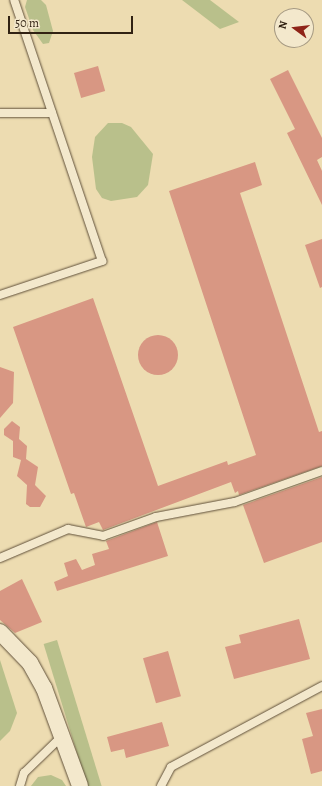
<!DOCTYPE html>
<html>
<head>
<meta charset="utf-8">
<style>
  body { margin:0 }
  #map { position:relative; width:322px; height:786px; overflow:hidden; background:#eddcb1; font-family:Alegreya,serif }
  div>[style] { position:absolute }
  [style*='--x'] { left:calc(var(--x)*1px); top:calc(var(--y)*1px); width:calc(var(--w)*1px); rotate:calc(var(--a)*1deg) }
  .green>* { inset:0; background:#b9c08b; transform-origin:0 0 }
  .building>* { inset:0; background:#d89783; transform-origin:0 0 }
  .round { border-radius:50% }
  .roads { filter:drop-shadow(0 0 1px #60503a) drop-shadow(0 0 1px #60503a) }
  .lane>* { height:8px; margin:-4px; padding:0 4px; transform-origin:4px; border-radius:4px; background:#f3e8cc }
  .street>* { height:16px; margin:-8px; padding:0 8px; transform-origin:8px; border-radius:8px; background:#f3e8cc }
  span { translate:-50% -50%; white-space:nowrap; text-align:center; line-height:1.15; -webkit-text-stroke:4px #f3e8cc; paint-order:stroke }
  .north { position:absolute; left:274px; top:8px; width:40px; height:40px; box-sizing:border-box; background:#f3e8cc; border:1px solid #a59982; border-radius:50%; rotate:285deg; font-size:11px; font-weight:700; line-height:16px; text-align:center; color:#312213 }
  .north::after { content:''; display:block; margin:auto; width:14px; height:18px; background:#8f2418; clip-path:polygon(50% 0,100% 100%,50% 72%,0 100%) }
  .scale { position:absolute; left:8px; top:16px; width:125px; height:18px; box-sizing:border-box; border:2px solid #312213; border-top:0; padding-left:5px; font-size:12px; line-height:14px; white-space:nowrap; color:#312213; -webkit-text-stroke:3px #f3e8cc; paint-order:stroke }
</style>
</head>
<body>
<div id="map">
  <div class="green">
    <i style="clip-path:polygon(27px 0,41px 0,46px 5px,53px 31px,49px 43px,43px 44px,33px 30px,25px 7px)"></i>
    <i style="clip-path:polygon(182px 0,210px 0,239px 22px,220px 29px)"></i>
    <i style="clip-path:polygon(108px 123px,122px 123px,131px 127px,153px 154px,148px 185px,137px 197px,111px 201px,102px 198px,96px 189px,92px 157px,95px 137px)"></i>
    <i style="left:57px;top:640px;width:153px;height:14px;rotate:73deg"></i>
    <i style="clip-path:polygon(0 660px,17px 713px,10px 731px,0 741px)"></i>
    <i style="clip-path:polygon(51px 775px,62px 780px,66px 786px,31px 786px,38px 777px)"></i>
  </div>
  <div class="building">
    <i style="left:98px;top:66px;width:26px;height:25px;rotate:74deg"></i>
    <i style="clip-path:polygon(288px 70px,322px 138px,322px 157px,317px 160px,322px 171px,322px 205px,287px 133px,295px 129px,270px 79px)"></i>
    <i style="clip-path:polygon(255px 162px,262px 185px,240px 193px,319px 432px,322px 431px,322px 466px,239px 495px,238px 491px,235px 493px,231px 482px,103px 530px,99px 522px,86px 527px,74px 493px,71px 494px,13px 327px,93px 298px,158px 486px,227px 461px,228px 465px,256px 455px,169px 191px)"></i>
    <i style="clip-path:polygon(322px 239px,322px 287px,320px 288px,305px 245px)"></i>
    <i class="round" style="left:138px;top:335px;width:40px;height:40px"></i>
    <i style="clip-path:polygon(0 367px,14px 372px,13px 403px,0 418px)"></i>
    <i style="clip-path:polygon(12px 421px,20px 427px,19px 439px,27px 446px,26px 459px,38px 467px,35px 485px,46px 496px,40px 507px,30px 507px,26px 504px,27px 485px,17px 476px,21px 460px,13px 457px,13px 441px,4px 435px,4px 429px)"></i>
    <i style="clip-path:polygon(322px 477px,322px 542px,264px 563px,243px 505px)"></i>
    <i style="clip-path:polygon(157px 522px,168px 556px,57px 591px,54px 582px,68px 576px,64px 563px,76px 559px,82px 570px,95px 565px,92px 554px,109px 549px,106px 541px)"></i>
    <i style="clip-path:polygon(22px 579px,42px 622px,15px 633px,0 620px,0 591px)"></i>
    <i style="clip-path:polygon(299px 619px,310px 659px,234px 679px,225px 647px,241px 643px,239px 635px)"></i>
    <i style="left:168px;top:651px;width:47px;height:26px;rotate:74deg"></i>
    <i style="clip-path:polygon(322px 709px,322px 771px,311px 774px,302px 739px,313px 736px,306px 713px)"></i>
    <i style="clip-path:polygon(162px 722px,169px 746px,126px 758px,124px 749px,111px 752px,107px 737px)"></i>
  </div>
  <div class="roads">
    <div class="lane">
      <i style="--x:0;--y:113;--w:52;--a:0"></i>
      <i style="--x:0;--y:295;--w:108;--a:-18.4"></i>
      <i style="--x:102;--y:261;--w:275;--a:-108.6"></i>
      <i style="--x:0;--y:558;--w:74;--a:-23.1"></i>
      <i style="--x:68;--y:529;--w:36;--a:11"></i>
      <i style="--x:103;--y:536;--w:56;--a:-19.7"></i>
      <i style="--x:156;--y:517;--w:80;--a:-10.8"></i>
      <i style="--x:235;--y:502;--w:92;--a:-19.6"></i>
      <i style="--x:20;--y:786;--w:14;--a:-73"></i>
      <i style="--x:24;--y:773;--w:53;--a:-44.2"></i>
      <i style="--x:161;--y:786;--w:21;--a:-62"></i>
      <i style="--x:171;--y:767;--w:171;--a:-28.2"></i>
    </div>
    <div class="street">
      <i style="--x:0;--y:632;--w:43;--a:45.9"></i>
      <i style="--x:30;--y:663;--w:29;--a:61"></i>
      <i style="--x:44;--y:688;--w:104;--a:69.8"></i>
    </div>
  </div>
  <div class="north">N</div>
  <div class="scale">50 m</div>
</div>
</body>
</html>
